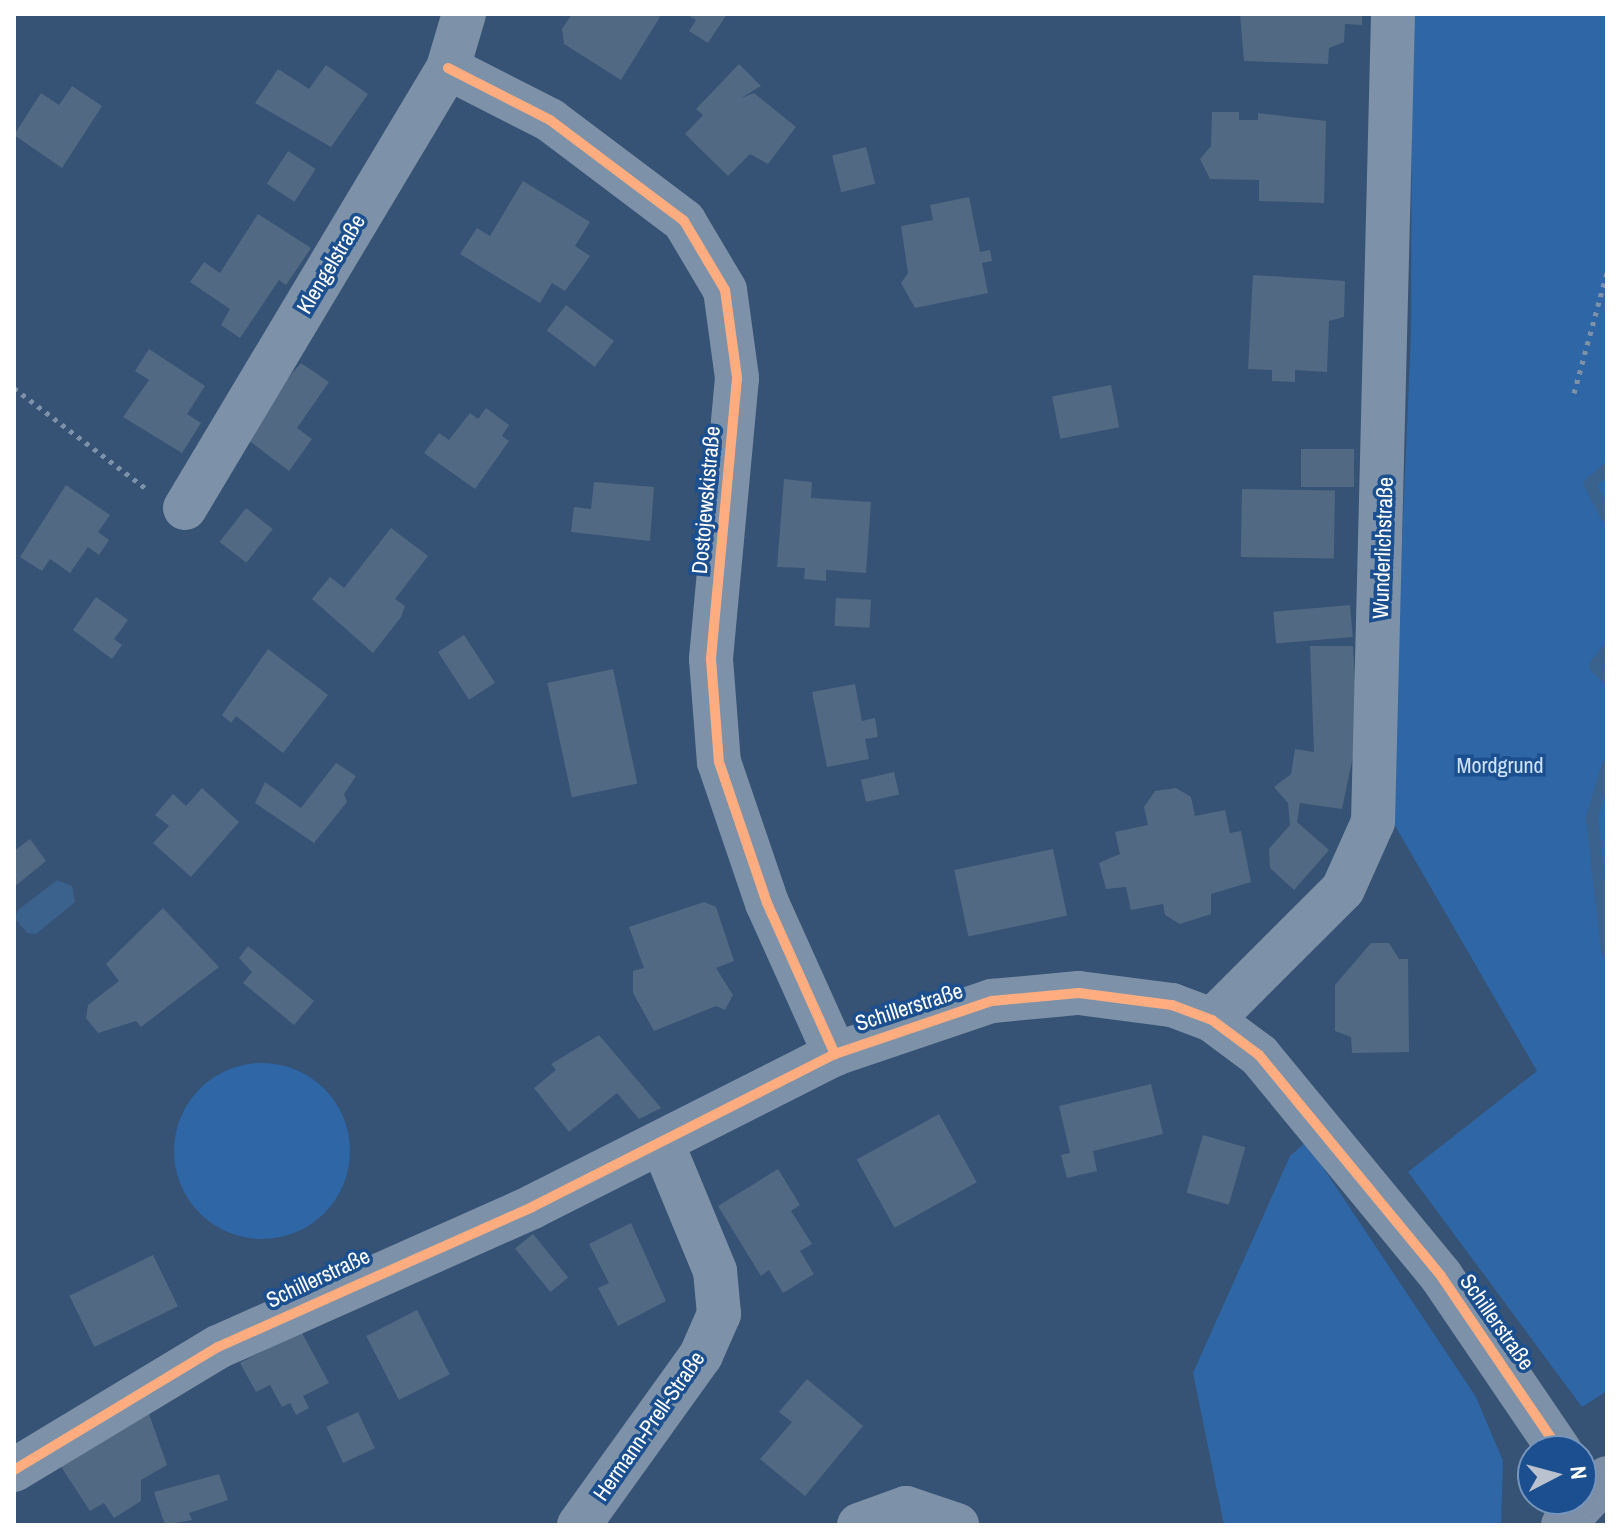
<!DOCTYPE html>
<html>
<head>
<meta charset="utf-8">
<style>
  body { margin:0 }
  #map { position:relative; width:1621px; height:1539px; overflow:hidden; background:#365274; font-family:"Archivo Narrow",sans-serif }
  div>[style] { position:absolute }
  [style*='--x'] { left:calc(var(--x)*1px); top:calc(var(--y)*1px); width:calc(var(--w)*1px); rotate:calc(var(--a)*1deg) }
  .green>* { inset:0; background:#2f66a5 }
  .round { border-radius:50% }
  .water>* { inset:0; background:#3b618d }
  .stream>* { height:12px; margin:-6px; padding:0 6px; transform-origin:6px; border-radius:6px; background:#3b618d }
  .building>* { inset:0; background:#526984; transform-origin:0 0 }
  .path>* { height:5px; margin-top:-2.5px; transform-origin:0; background:repeating-linear-gradient(90deg,#7d92a8 0 4px,transparent 0 10px) }
  .minor>* { height:44px; margin:-22px; padding:0 22px; transform-origin:22px; border-radius:22px; background:#7d92a8 }
  .major>* { height:44px; margin:-22px; padding:0 22px; transform-origin:22px; border-radius:22px; background:#7d8ea7 }
  .tram>* { height:2px; margin:-1px; padding:0 1px; transform-origin:1px; border-radius:1px; background:#7e92a7 }
  .cycleway>* { height:10px; margin:-5px; padding:0 5px; transform-origin:5px; border-radius:5px; background:#ffac80 }
  span { translate:-50% -50%; white-space:nowrap; text-align:center; line-height:1.15; -webkit-text-stroke:7px #1b4f8f; paint-order:stroke }
  .street-label { font-size:22px; color:#fff }
  .park-label { font-size:22px; color:#cfe3fa }
  .frame { position:absolute; inset:0; border:16px solid #fff; pointer-events:none }
  .north { position:absolute; left:1517px; top:1435px; width:80px; height:80px; box-sizing:border-box; background:#1b4f8f; border:2px solid #7695bc; border-radius:50%; rotate:84deg; font-size:22px; font-weight:700; line-height:32px; text-align:center; color:#fff }
  .north::after { content:''; display:block; margin:auto; width:28px; height:36px; background:#b9c2ce; clip-path:polygon(50% 0,100% 100%,50% 72%,0 100%) }
</style>
</head>
<body>
<div id="map">
  <div class="green">
    <i style="clip-path:polygon(1412px 14px,1607px 14px,1607px 1391px,1582px 1407px,1408px 1172px,1537px 1071px,1390px 817px,1411px 334px)"></i>
    <i class="round" style="left:174px;top:1063px;width:176px;height:176px"></i>
    <i style="clip-path:polygon(1306px 1142px,1476px 1397px,1503px 1461px,1501px 1525px,1224px 1525px,1193px 1373px,1290px 1156px)"></i>
  </div>
  <div class="water">
    <i style="clip-path:polygon(57px 880px,72px 886px,75px 902px,36px 934px,27px 933px,15px 919px,18px 910px)"></i>
  </div>
  <div class="stream">
    <i style="--x:1607;--y:469;--w:23;--a:139"></i>
    <i style="--x:1590;--y:484;--w:37;--a:63"></i>
    <i style="--x:1607;--y:650;--w:20;--a:127"></i>
    <i style="--x:1595;--y:666;--w:17;--a:45"></i>
    <i style="--x:1607;--y:767;--w:53;--a:106.4"></i>
    <i style="--x:1592;--y:818;--w:135;--a:83.6"></i>
  </div>
  <div class="building">
    <i style="clip-path:polygon(572px 14px,655px 14px,660px 17px,621px 80px,564px 44px,562px 29px)"></i>
    <i style="clip-path:polygon(686px 14px,727px 14px,708px 43px,689px 31px,696px 20px)"></i>
    <i style="clip-path:polygon(1240px 14px,1362px 14px,1362px 25px,1345px 24px,1344px 42px,1329px 48px,1328px 64px,1244px 61px)"></i>
    <i style="clip-path:polygon(739px 64px,761px 86px,741px 98px,754px 93px,796px 127px,768px 164px,750px 154px,728px 176px,685px 134px,703px 115px,696px 109px)"></i>
    <i style="clip-path:polygon(326px 65px,368px 94px,331px 147px,255px 103px,278px 69px,309px 89px)"></i>
    <i style="clip-path:polygon(72px 86px,102px 106px,62px 168px,14px 135px,41px 93px,59px 105px)"></i>
    <i style="clip-path:polygon(1212px 112px,1239px 112px,1239px 120px,1258px 120px,1258px 113px,1326px 121px,1324px 203px,1259px 201px,1259px 180px,1210px 179px,1200px 159px,1211px 146px)"></i>
    <i style="left:866px;top:147px;width:38px;height:35px;rotate:76deg"></i>
    <i style="left:288px;top:151px;width:33px;height:39px;rotate:33deg"></i>
    <i style="clip-path:polygon(523px 181px,590px 222px,575px 246px,590px 256px,565px 291px,552px 283px,540px 303px,460px 254px,477px 228px,490px 236px)"></i>
    <i style="clip-path:polygon(969px 197px,980px 252px,990px 250px,992px 261px,982px 263px,988px 293px,915px 308px,901px 283px,908px 273px,901px 226px,933px 220px,930px 205px)"></i>
    <i style="clip-path:polygon(258px 214px,311px 248px,286px 285px,279px 280px,240px 338px,221px 325px,230px 309px,190px 282px,204px 262px,220px 273px)"></i>
    <i style="clip-path:polygon(1253px 275px,1345px 281px,1344px 317px,1329px 321px,1327px 372px,1295px 370px,1295px 382px,1272px 381px,1272px 370px,1248px 369px)"></i>
    <i style="left:566px;top:305px;width:60px;height:32px;rotate:37deg"></i>
    <i style="clip-path:polygon(149px 349px,205px 386px,187px 414px,201px 423px,182px 453px,123px 417px,149px 380px,135px 371px)"></i>
    <i style="clip-path:polygon(301px 363px,329px 382px,297px 428px,312px 439px,289px 471px,240px 434px)"></i>
    <i style="left:1111px;top:385px;width:43px;height:60px;rotate:79deg"></i>
    <i style="clip-path:polygon(486px 408px,509px 425px,502px 436px,509px 441px,475px 489px,424px 453px,439px 433px,449px 440px,470px 413px,478px 419px)"></i>
    <i style="left:1354px;top:449px;width:38px;height:53px;rotate:90deg"></i>
    <i style="clip-path:polygon(784px 479px,812px 482px,811px 498px,871px 502px,866px 573px,826px 570px,826px 581px,804px 579px,805px 568px,777px 567px)"></i>
    <i style="clip-path:polygon(594px 482px,654px 487px,650px 541px,571px 532px,574px 507px,591px 509px)"></i>
    <i style="clip-path:polygon(66px 485px,110px 515px,98px 532px,109px 540px,99px 555px,88px 547px,70px 573px,50px 559px,42px 571px,20px 557px)"></i>
    <i style="left:1242px;top:489px;width:93px;height:68px;rotate:1deg"></i>
    <i style="left:246px;top:508px;width:34px;height:43px;rotate:38deg"></i>
    <i style="clip-path:polygon(391px 528px,428px 556px,395px 599px,405px 606px,401px 617px,373px 653px,312px 599px,330px 577px,344px 588px)"></i>
    <i style="clip-path:polygon(96px 597px,128px 620px,114px 639px,122px 645px,112px 659px,73px 630px)"></i>
    <i style="left:836px;top:598px;width:35px;height:28px;rotate:3deg"></i>
    <i style="left:1350px;top:605px;width:32px;height:77px;rotate:85deg"></i>
    <i style="left:464px;top:635px;width:57px;height:31px;rotate:57deg"></i>
    <i style="clip-path:polygon(1310px 646px,1353px 646px,1358px 732px,1342px 809px,1300px 803px,1297px 822px,1329px 850px,1294px 890px,1270px 868px,1269px 849px,1290px 825px,1288px 803px,1274px 787px,1291px 774px,1295px 749px,1314px 752px)"></i>
    <i style="clip-path:polygon(268px 649px,328px 695px,283px 753px,236px 716px,231px 723px,222px 715px)"></i>
    <i style="left:613px;top:669px;width:117px;height:67px;rotate:78deg"></i>
    <i style="clip-path:polygon(855px 684px,862px 721px,875px 718px,878px 737px,865px 739px,869px 759px,827px 767px,812px 692px)"></i>
    <i style="clip-path:polygon(336px 763px,356px 776px,344px 794px,347px 802px,314px 843px,255px 803px,265px 782px,301px 808px)"></i>
    <i style="left:894px;top:772px;width:23px;height:34px;rotate:77deg"></i>
    <i style="clip-path:polygon(202px 788px,239px 822px,191px 877px,153px 843px,169px 826px,155px 815px,173px 794px,186px 806px)"></i>
    <i style="clip-path:polygon(1176px 788px,1191px 797px,1195px 816px,1225px 810px,1230px 833px,1241px 831px,1251px 882px,1211px 894px,1211px 914px,1180px 924px,1165px 915px,1163px 904px,1131px 910px,1126px 887px,1106px 889px,1099px 863px,1120px 854px,1115px 832px,1148px 825px,1144px 807px,1155px 791px)"></i>
    <i style="clip-path:polygon(30px 839px,46px 861px,14px 887px,14px 851px)"></i>
    <i style="left:1053px;top:849px;width:68px;height:101px;rotate:78deg"></i>
    <i style="clip-path:polygon(704px 902px,716px 907px,734px 961px,716px 968px,733px 995px,725px 1010px,716px 1006px,654px 1031px,633px 993px,633px 971px,644px 968px,629px 927px)"></i>
    <i style="clip-path:polygon(163px 908px,219px 967px,141px 1027px,136px 1021px,98px 1033px,86px 1018px,88px 1005px,119px 981px,106px 964px)"></i>
    <i style="clip-path:polygon(1371px 943px,1389px 943px,1399px 959px,1408px 959px,1409px 1052px,1352px 1053px,1351px 1037px,1335px 1031px,1335px 985px)"></i>
    <i style="clip-path:polygon(248px 946px,314px 1001px,294px 1025px,243px 983px,252px 972px,239px 958px)"></i>
    <i style="clip-path:polygon(599px 1035px,661px 1108px,639px 1119px,617px 1093px,569px 1132px,534px 1088px,556px 1070px,551px 1064px)"></i>
    <i style="clip-path:polygon(1151px 1084px,1163px 1134px,1093px 1151px,1097px 1171px,1067px 1178px,1061px 1155px,1070px 1153px,1059px 1106px)"></i>
    <i style="left:939px;top:1114px;width:78px;height:94px;rotate:61deg"></i>
    <i style="left:1203px;top:1135px;width:44px;height:60px;rotate:16deg"></i>
    <i style="clip-path:polygon(778px 1169px,800px 1205px,791px 1211px,812px 1244px,800px 1251px,814px 1274px,783px 1293px,769px 1270px,761px 1276px,718px 1206px)"></i>
    <i style="clip-path:polygon(631px 1223px,666px 1301px,618px 1326px,598px 1288px,609px 1283px,589px 1244px)"></i>
    <i style="left:533px;top:1234px;width:56px;height:23px;rotate:51deg"></i>
    <i style="left:153px;top:1255px;width:57px;height:93px;rotate:64deg"></i>
    <i style="left:417px;top:1310px;width:72px;height:57px;rotate:63deg"></i>
    <i style="clip-path:polygon(301px 1331px,329px 1383px,303px 1396px,309px 1408px,296px 1415px,290px 1403px,282px 1407px,270px 1385px,256px 1392px,240px 1363px)"></i>
    <i style="clip-path:polygon(807px 1379px,863px 1426px,805px 1496px,760px 1459px,792px 1422px,779px 1412px)"></i>
    <i style="clip-path:polygon(148px 1411px,167px 1465px,141px 1480px,141px 1501px,114px 1518px,104px 1503px,90px 1511px,60px 1465px)"></i>
    <i style="left:358px;top:1412px;width:40px;height:35px;rotate:65deg"></i>
    <i style="clip-path:polygon(219px 1474px,228px 1500px,189px 1513px,192px 1520px,165px 1525px,154px 1492px)"></i>
  </div>
  <div class="path">
    <i style="--x:14;--y:388;--w:168;--a:37.3"></i>
    <i style="--x:1574;--y:393;--w:125;--a:-74.7"></i>
  </div>
  <div class="minor">
    <i style="--x:448;--y:68;--w:114;--a:27"></i>
    <i style="--x:550;--y:120;--w:168;--a:37"></i>
    <i style="--x:684;--y:221;--w:80;--a:59.3"></i>
    <i style="--x:725;--y:290;--w:89;--a:82.2"></i>
    <i style="--x:737;--y:378;--w:282;--a:95.3"></i>
    <i style="--x:711;--y:659;--w:103;--a:85.6"></i>
    <i style="--x:719;--y:762;--w:149;--a:71.2"></i>
    <i style="--x:767;--y:903;--w:166;--a:65.8"></i>
    <i style="--x:185;--y:508;--w:513;--a:-59.13"></i>
    <i style="--x:448;--y:68;--w:56;--a:-73.5"></i>
    <i style="--x:1212;--y:1020;--w:185;--a:-45"></i>
    <i style="--x:1343;--y:889;--w:73;--a:-65.9"></i>
    <i style="--x:1373;--y:822;--w:808;--a:-88.58"></i>
    <i style="--x:14;--y:1470;--w:238;--a:-31.1"></i>
    <i style="--x:218;--y:1347;--w:344;--a:-24"></i>
    <i style="--x:532;--y:1207;--w:339;--a:-26.8"></i>
    <i style="--x:835;--y:1054;--w:166;--a:-18.7"></i>
    <i style="--x:992;--y:1001;--w:87;--a:-5.3"></i>
    <i style="--x:1079;--y:993;--w:94;--a:7.4"></i>
    <i style="--x:1172;--y:1005;--w:43;--a:20.6"></i>
    <i style="--x:1212;--y:1020;--w:59;--a:36.7"></i>
    <i style="--x:1259;--y:1055;--w:286;--a:50.5"></i>
    <i style="--x:1441;--y:1276;--w:212;--a:55.8"></i>
    <i style="--x:579;--y:1525;--w:209;--a:-54.3"></i>
    <i style="--x:701;--y:1355;--w:45;--a:-66.3"></i>
    <i style="--x:719;--y:1314;--w:43;--a:-95.3"></i>
    <i style="--x:715;--y:1271;--w:136;--a:-112.4"></i>
    <i style="--x:859;--y:1525;--w:50;--a:-19.9"></i>
    <i style="--x:906;--y:1508;--w:54;--a:18.4"></i>
  </div>
  <div class="major">
    <i style="--x:1563;--y:1525;--w:64;--a:-46.9"></i>
  </div>
  <div class="tram">
    <i style="--x:1581;--y:1488;--w:34;--a:-40"></i>
    <i style="--x:1552;--y:1525;--w:33;--a:-52"></i>
    <i style="--x:1577;--y:1525;--w:45;--a:-47.7"></i>
  </div>
  <div class="cycleway">
    <i style="--x:448;--y:68;--w:114;--a:27"></i>
    <i style="--x:550;--y:120;--w:168;--a:37"></i>
    <i style="--x:684;--y:221;--w:80;--a:59.3"></i>
    <i style="--x:725;--y:290;--w:89;--a:82.2"></i>
    <i style="--x:737;--y:378;--w:282;--a:95.3"></i>
    <i style="--x:711;--y:659;--w:103;--a:85.6"></i>
    <i style="--x:719;--y:762;--w:149;--a:71.2"></i>
    <i style="--x:767;--y:903;--w:166;--a:65.8"></i>
    <i style="--x:14;--y:1470;--w:238;--a:-31.1"></i>
    <i style="--x:218;--y:1347;--w:344;--a:-24"></i>
    <i style="--x:532;--y:1207;--w:339;--a:-26.8"></i>
    <i style="--x:835;--y:1054;--w:166;--a:-18.7"></i>
    <i style="--x:992;--y:1001;--w:87;--a:-5.3"></i>
    <i style="--x:1079;--y:993;--w:94;--a:7.4"></i>
    <i style="--x:1172;--y:1005;--w:43;--a:20.6"></i>
    <i style="--x:1212;--y:1020;--w:59;--a:36.7"></i>
    <i style="--x:1259;--y:1055;--w:286;--a:50.5"></i>
    <i style="--x:1441;--y:1276;--w:212;--a:55.8"></i>
  </div>
  <div class="street-label">
    <span style="left:331px;top:264px;rotate:-59deg">Klengelstraße</span>
    <span style="left:706px;top:500px;rotate:-85deg">Dostojewskistraße</span>
    <span style="left:1383px;top:548px;rotate:-88deg">Wunderlichstraße</span>
    <span style="left:909px;top:1007px;rotate:-18deg">Schillerstraße</span>
    <span style="left:318px;top:1278px;rotate:-25deg">Schillerstraße</span>
    <span style="left:1497px;top:1322px;rotate:55deg">Schillerstraße</span>
    <span style="left:649px;top:1426px;rotate:-55deg">Hermann-Prell-Straße</span>
  </div>
  <div class="park-label">
    <span style="left:1500px;top:766px">Mordgrund</span>
  </div>
  <div class="frame"></div>
  <div class="north">N</div>
</div>
</body>
</html>
